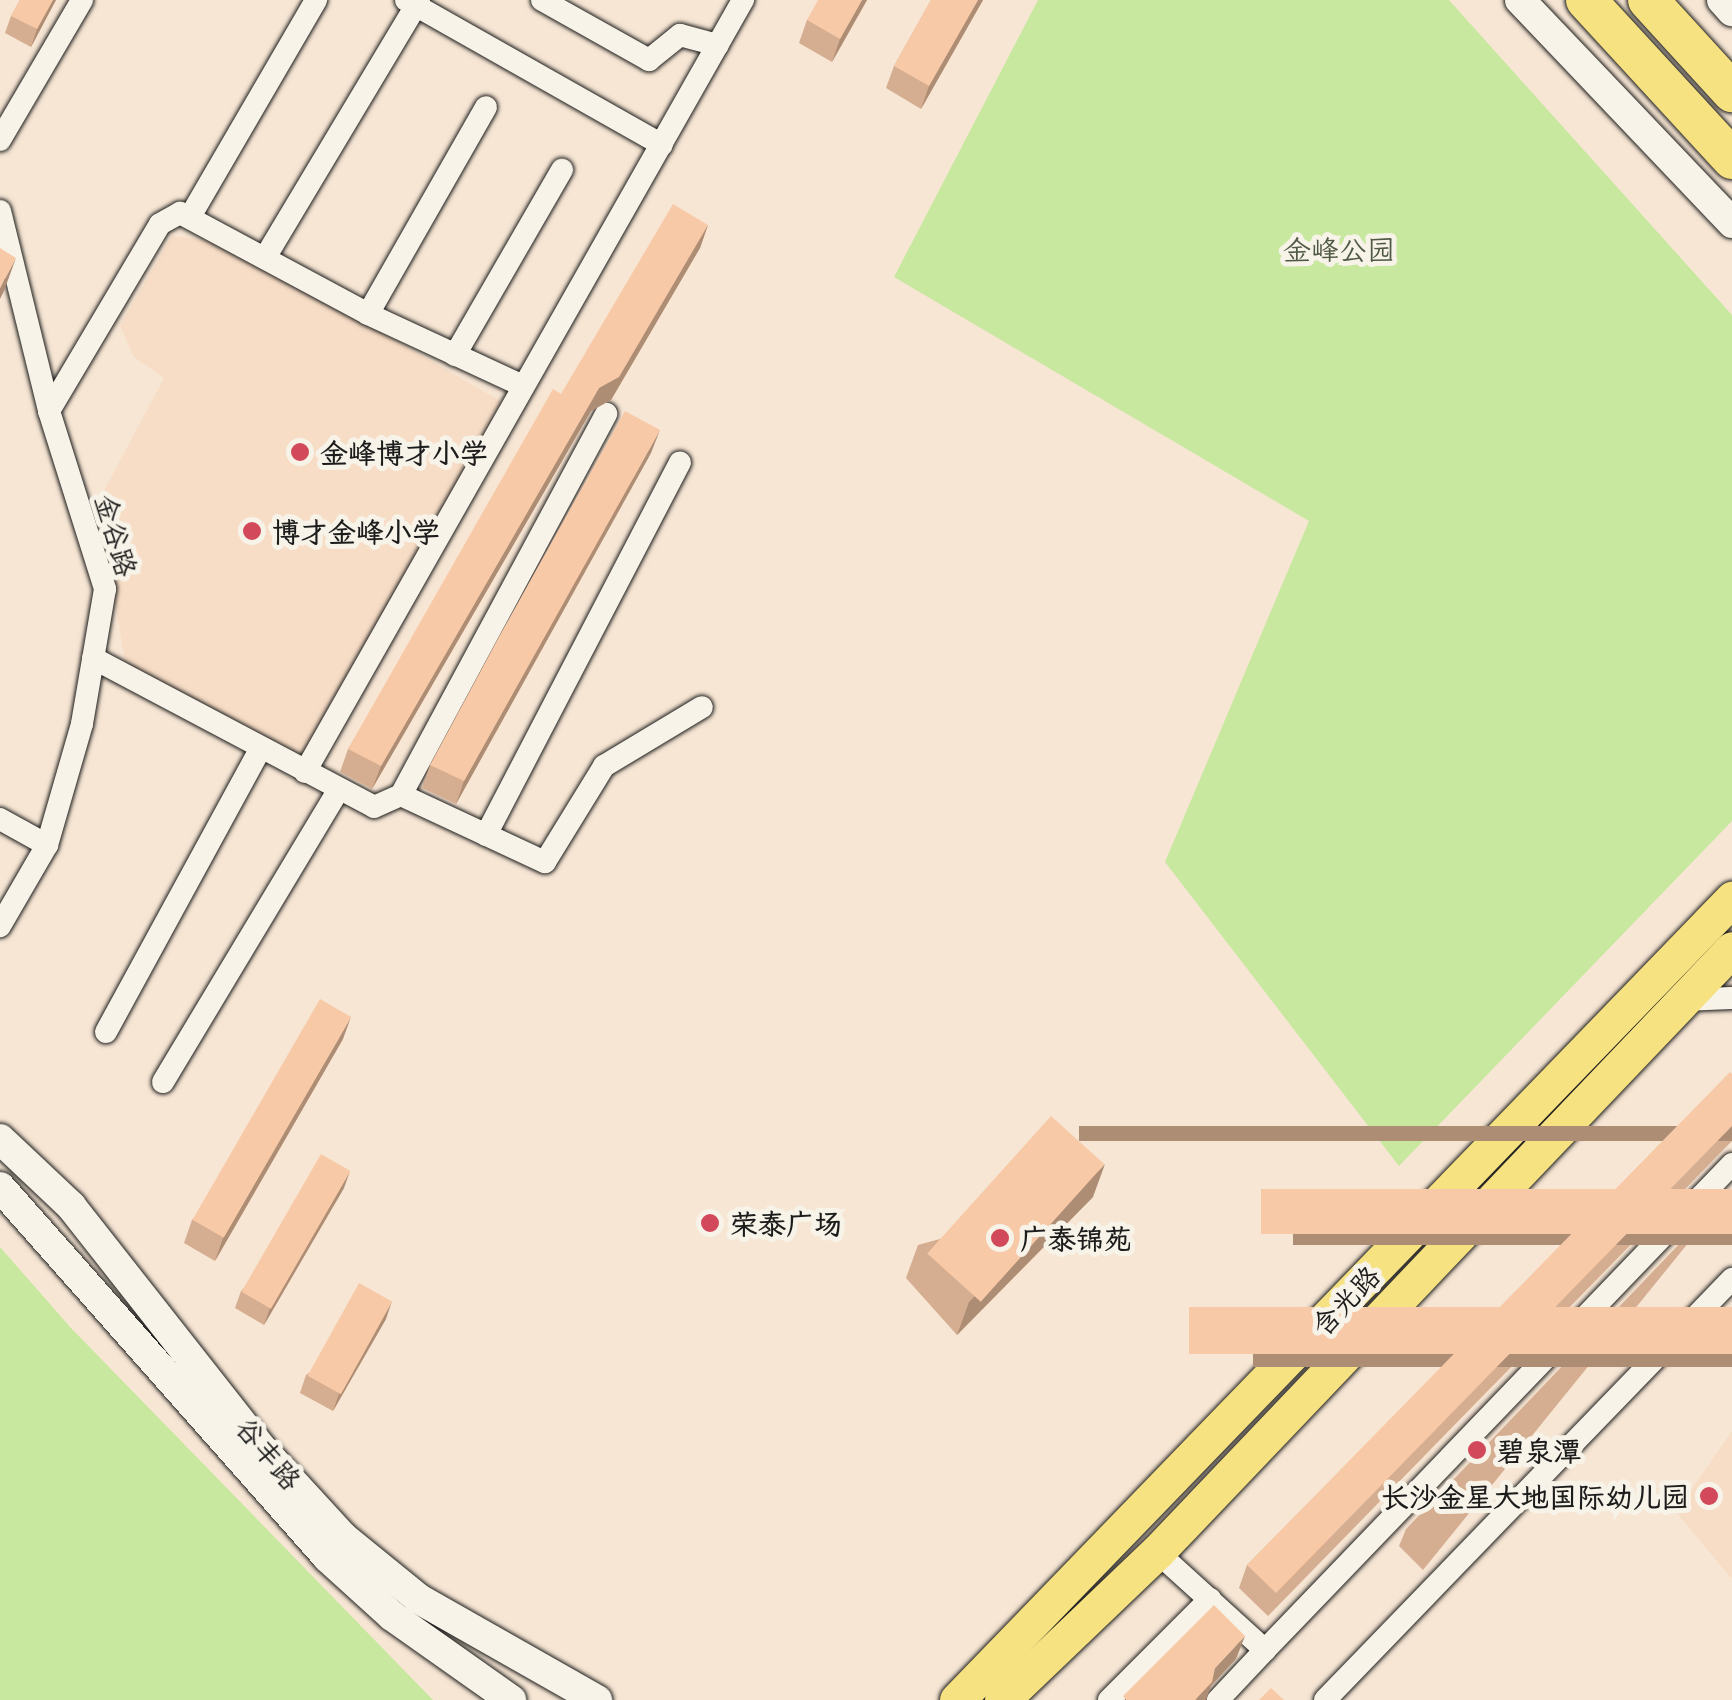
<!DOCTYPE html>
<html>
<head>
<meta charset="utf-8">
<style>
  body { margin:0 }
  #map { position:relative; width:1732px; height:1700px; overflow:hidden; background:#f7e6d4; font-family:Mali,"LXGW WenKai TC",sans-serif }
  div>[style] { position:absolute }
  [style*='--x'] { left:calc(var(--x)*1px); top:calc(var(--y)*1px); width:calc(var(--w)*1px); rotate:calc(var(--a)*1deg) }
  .built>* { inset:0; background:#f7ddc6 }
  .green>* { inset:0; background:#c8e8a0 }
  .roads { filter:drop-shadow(0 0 2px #1c1c1c) drop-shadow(0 0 2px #1c1c1c) }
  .street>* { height:22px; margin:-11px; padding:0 11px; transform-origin:11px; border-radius:11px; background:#f7f3e8 }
  .secondary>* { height:30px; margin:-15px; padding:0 15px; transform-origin:15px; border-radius:15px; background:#f7f3e8 }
  .primary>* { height:35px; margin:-17.5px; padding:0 17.5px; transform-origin:17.5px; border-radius:17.5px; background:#f7e281 }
  .highway>* { height:40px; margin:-20px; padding:0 20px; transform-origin:20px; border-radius:20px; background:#f7e281 }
  .wall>* { inset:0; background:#d5ad90 }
  .shaded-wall>* { inset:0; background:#ae8d75; transform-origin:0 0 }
  .building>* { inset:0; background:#f8c9a7; transform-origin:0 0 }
  .dots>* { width:28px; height:28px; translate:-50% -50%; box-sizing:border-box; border:5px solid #f7f3e8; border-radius:50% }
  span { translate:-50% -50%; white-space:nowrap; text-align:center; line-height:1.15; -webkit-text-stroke:10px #f7f3e8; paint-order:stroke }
  .park-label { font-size:28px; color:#505944 }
  .poi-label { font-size:28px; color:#1c1c1c; font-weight:700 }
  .left { translate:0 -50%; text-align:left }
  .right { translate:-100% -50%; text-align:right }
  .street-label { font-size:28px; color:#1c1c1c }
</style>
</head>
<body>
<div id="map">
  <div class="built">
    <i style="clip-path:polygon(172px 236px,224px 242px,504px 403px,302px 758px,125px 663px,99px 500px,164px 378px,134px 357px,120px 326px)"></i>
    <i style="clip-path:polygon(1732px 1431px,1732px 1577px,1731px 1578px,1676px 1512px)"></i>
  </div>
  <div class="green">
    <i style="clip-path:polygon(1038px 0,1449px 0,1732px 315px,1732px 821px,1399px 1166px,1165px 862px,1309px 521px,894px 277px)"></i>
    <i style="clip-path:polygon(0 1247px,71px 1328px,433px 1700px,0 1700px)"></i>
  </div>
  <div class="roads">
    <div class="street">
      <i style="--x:406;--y:0;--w:294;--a:29.5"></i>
      <i style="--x:542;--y:0;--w:123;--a:29.3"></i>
      <i style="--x:649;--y:60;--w:40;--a:-39"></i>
      <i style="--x:680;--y:35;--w:39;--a:15"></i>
      <i style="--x:0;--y:140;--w:162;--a:-59.6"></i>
      <i style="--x:0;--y:211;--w:206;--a:76.2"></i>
      <i style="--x:49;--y:411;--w:187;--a:72.5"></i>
      <i style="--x:105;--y:589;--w:137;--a:99.7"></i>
      <i style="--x:82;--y:724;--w:126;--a:106.1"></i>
      <i style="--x:47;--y:845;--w:94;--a:120.1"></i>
      <i style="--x:191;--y:215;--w:249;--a:-59.8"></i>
      <i style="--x:266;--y:256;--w:298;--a:-59.1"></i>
      <i style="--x:368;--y:314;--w:238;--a:-60.3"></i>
      <i style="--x:455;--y:355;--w:214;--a:-60"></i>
      <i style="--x:49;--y:411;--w:217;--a:-59.3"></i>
      <i style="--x:160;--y:224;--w:23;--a:-29"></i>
      <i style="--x:180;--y:213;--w:213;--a:28.2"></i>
      <i style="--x:368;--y:314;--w:171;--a:24.9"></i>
      <i style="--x:93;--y:658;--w:318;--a:27.9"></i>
      <i style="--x:374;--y:807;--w:30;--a:-24"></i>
      <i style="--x:401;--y:795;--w:433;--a:-61.7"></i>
      <i style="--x:305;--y:772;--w:888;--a:-60.43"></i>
      <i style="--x:401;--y:795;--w:159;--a:25"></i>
      <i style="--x:545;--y:862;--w:113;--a:-58.4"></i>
      <i style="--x:604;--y:766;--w:114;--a:-31"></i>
      <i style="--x:0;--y:819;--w:54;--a:29"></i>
      <i style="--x:486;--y:835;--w:420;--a:-62.5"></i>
      <i style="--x:1682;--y:1000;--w:50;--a:-2.3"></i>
      <i style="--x:106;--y:1032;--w:324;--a:-61.4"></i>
      <i style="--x:163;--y:1082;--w:342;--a:-59"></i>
      <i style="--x:1157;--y:1552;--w:146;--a:42.2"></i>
      <i style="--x:1265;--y:1650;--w:69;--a:133.2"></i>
      <i style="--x:1265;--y:1650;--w:674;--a:-46.14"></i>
      <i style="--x:1109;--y:1700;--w:143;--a:-45"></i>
      <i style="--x:1325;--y:1700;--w:586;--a:-45.97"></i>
    </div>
    <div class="secondary">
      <i style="--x:1520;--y:0;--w:308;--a:46.4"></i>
      <i style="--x:1722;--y:0;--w:15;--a:48"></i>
      <i style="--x:0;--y:1139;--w:98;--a:43.3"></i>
      <i style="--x:71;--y:1206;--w:310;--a:51.8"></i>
      <i style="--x:263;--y:1450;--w:118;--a:47.4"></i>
      <i style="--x:343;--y:1537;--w:98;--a:39.2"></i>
      <i style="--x:419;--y:1599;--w:205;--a:29.6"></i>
      <i style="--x:0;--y:1187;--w:494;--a:48.5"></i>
      <i style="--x:327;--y:1557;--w:88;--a:42.2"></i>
      <i style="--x:392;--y:1616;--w:146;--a:35.2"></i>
    </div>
    <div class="primary">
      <i style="--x:957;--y:1700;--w:1115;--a:-45.95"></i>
      <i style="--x:1002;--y:1700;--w:214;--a:-43.7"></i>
      <i style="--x:1157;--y:1552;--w:833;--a:-46.36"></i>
    </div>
    <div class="highway">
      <i style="--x:1586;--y:0;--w:216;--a:47.4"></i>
      <i style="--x:1648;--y:0;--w:125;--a:47.6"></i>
    </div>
  </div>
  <div class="wall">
    <i style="clip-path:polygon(20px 0,56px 0,31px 47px,5px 33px,11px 16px)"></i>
    <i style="clip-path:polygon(867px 0,832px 62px,799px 43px,807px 20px)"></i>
    <i style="clip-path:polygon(931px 0,983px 0,921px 109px,886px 88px,894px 66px)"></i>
    <i style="clip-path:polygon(708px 225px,700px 248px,611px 400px,591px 411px,372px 789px,340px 772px,348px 749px,561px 394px)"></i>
    <i style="clip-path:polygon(651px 453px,456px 804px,422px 788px,430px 765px)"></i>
    <i style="clip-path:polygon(343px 1039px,215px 1261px,184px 1243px,192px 1220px)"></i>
    <i style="clip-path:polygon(1732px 1074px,1732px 1141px,1268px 1616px,1239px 1588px,1247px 1565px)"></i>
    <i style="clip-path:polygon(344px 1188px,264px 1325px,235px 1308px,241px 1291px)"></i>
    <i style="clip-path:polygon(1732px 1189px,1423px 1570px,1399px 1546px,1406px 1529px)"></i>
    <i style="clip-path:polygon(1093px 1197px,957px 1335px,906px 1278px,918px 1245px)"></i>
    <i style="clip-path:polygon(386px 1319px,333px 1411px,300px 1393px,306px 1375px)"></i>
  </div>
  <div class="shaded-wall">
    <i style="clip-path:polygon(53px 0,56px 0,31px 47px,37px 29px)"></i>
    <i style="clip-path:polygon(862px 0,867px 0,832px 62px,840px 39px)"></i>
    <i style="clip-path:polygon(978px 0,983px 0,921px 109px,929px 86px)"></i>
    <i style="clip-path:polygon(708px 225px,700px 248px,611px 400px,591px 411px,372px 789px,381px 766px,599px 388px)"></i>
    <i style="clip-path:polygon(16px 258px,4px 291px,0 299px,0 288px)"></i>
    <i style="clip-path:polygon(660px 430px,651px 453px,456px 804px,464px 781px)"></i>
    <i style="clip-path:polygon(351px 1017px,343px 1039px,215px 1261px,223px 1238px)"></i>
    <i style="left:1732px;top:1126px;width:15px;height:653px;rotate:90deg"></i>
    <i style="clip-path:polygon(1105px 1164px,1093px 1197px,957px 1335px,969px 1302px)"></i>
    <i style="clip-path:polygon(350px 1171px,344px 1188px,264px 1325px,270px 1308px)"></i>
    <i style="left:1732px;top:1234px;width:11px;height:439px;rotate:90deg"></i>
    <i style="clip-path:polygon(392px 1301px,386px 1319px,333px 1411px,339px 1394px)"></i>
    <i style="left:1732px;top:1354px;width:13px;height:479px;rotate:90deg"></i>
    <i style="clip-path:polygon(1245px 1636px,1236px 1659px,1211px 1686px,1206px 1700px,1195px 1700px,1215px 1668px)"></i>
  </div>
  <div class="building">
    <i style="clip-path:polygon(20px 0,53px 0,37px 29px,11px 16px)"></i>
    <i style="clip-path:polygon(818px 0,862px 0,840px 39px,807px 20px)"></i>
    <i style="clip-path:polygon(931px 0,978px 0,929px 86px,894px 66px)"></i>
    <i style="clip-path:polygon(673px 204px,708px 225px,619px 377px,599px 388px,381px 766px,348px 749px,553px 389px,561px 394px)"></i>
    <i style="clip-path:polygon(0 248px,16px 258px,0 288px)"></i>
    <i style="clip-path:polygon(625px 411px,660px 430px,464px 781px,430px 765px,500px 635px)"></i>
    <i style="left:320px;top:999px;width:36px;height:255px;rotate:30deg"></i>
    <i style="clip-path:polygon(1730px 1072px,1732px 1074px,1732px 1126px,1276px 1593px,1247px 1565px)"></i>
    <i style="left:1051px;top:1116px;width:72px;height:185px;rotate:42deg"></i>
    <i style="left:321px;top:1154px;width:34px;height:159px;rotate:30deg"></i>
    <i style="left:1732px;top:1189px;width:45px;height:471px;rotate:90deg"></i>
    <i style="left:359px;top:1283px;width:38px;height:106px;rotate:29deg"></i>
    <i style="left:1732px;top:1307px;width:47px;height:543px;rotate:90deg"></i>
    <i style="clip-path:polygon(1214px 1605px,1245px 1636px,1215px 1668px,1212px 1682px,1195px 1700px,1126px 1700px,1123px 1696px)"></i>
    <i style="clip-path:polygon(1271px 1688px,1284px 1700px,1259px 1700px)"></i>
  </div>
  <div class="dots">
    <i style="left:300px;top:452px;background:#d1495b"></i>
    <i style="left:252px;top:531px;background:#d1495b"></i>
    <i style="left:710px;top:1223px;background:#d1495b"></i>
    <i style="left:1000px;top:1238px;background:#d1495b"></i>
    <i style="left:1477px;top:1450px;background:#d1495b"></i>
    <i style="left:1709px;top:1496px;background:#d1495b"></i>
  </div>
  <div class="park-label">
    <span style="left:1339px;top:249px">金峰公园</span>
  </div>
  <div class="poi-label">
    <span class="left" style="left:320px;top:452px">金峰博才小学</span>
    <span class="left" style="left:272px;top:531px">博才金峰小学</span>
    <span class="left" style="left:730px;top:1223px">荣泰广场</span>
    <span class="left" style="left:1020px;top:1238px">广泰锦苑</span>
    <span class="left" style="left:1497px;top:1450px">碧泉潭</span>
    <span class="right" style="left:1689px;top:1496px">长沙金星大地国际幼儿园</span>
  </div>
  <div class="street-label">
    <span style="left:117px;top:535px;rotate:74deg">金谷路</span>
    <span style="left:1345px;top:1300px;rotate:-46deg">含光路</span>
    <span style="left:269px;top:1453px;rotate:50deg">谷丰路</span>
  </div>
</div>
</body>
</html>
